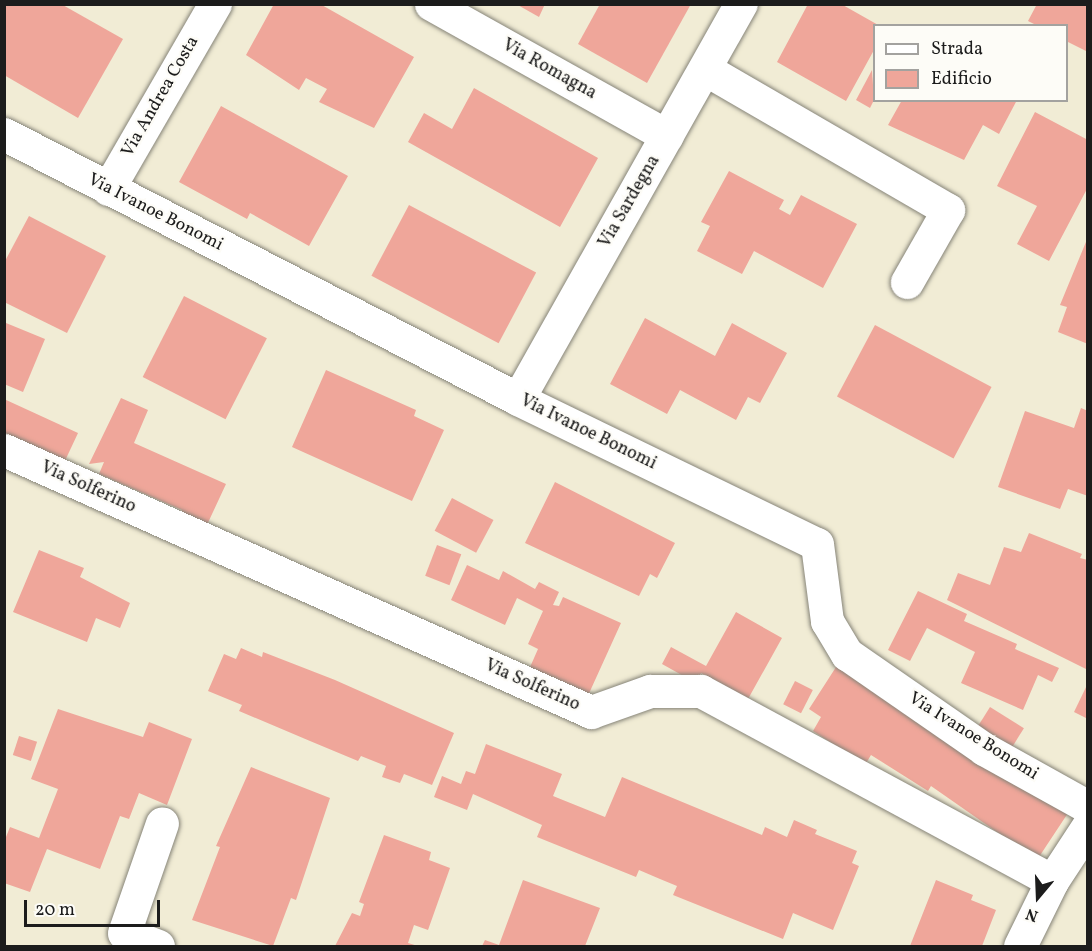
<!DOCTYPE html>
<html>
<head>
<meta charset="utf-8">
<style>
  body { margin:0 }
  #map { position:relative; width:1092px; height:951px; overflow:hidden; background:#f1ecd5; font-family:Vollkorn,serif }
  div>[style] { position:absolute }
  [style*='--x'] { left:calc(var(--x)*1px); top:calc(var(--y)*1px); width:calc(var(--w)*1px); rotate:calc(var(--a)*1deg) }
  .building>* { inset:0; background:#efa69a; transform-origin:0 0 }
  .roads { filter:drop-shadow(0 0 2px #868478) drop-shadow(0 0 2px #868478) }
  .minor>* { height:33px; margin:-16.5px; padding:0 16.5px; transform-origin:16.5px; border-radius:16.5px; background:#fff }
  span { translate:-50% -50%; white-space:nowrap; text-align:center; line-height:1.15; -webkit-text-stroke:4.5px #fdfcf7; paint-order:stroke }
  .street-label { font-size:18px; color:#1c1c1c }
  .frame { position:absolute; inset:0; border:6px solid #1c1c1c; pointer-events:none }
  .legend { position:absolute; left:873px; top:24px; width:195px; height:78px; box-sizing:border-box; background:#fdfcf7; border:2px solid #a3a29f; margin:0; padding:8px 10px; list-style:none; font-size:18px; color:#1c1c1c }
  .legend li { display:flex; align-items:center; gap:12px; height:30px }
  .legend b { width:30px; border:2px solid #a3a29f }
  .north { position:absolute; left:1008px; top:867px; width:60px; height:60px; -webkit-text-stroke:4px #fdfcf7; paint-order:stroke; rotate:199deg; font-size:16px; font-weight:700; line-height:24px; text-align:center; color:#1c1c1c }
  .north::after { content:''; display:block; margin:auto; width:21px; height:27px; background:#1c1c1c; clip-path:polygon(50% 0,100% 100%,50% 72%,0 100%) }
  .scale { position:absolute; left:24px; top:900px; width:136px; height:27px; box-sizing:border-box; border:3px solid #1c1c1c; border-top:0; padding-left:8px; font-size:18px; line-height:21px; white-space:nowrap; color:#1c1c1c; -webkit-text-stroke:4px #fdfcf7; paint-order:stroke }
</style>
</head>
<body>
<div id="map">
  <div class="building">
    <i style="clip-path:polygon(4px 4px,61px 4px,123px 39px,78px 118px,4px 75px)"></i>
    <i style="clip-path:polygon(274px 4px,320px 4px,414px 57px,374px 128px,319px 102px,327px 89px,306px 78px,299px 90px,246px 55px)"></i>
    <i style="clip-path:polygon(516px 4px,545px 4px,539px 17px)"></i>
    <i style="clip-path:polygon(600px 4px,691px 4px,647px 83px,578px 44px)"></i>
    <i style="clip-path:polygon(808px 4px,841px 4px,880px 26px,874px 26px,874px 50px,846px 101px,777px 62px)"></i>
    <i style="clip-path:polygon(1037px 4px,1088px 4px,1088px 52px,1066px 41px,1066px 26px,1038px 26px,1028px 21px)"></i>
    <i style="clip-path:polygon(872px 70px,874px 100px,870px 108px,856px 100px)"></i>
    <i style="clip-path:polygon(474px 88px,598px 158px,560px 227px,408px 142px,424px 113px,452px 129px)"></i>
    <i style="clip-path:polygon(902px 100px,1017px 100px,999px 134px,983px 125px,964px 160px,888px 125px)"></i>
    <i style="clip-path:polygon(221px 106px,348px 176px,309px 246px,250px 213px,247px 219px,179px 182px)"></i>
    <i style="clip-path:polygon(1035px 112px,1088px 140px,1088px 187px,1049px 261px,1017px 244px,1037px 206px,997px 186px)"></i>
    <i style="clip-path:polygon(729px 171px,784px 200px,779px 209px,790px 215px,801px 195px,857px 224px,823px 288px,754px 251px,742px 274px,697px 251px,710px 226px,701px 222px)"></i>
    <i style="left:409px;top:205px;width:144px;height:80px;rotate:28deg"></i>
    <i style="clip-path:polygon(29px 216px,106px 256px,67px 333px,4px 302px,4px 263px)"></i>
    <i style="clip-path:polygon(1088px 237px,1088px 344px,1058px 332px,1067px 307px,1060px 305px)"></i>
    <i style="left:184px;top:296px;width:93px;height:91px;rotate:27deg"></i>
    <i style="clip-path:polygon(645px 318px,715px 356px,732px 323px,787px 353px,760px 403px,748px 397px,736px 420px,680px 390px,667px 414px,610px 384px)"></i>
    <i style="clip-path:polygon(6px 323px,45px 339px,23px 392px,4px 384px)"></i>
    <i style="left:875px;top:325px;width:132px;height:81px;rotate:28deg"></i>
    <i style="clip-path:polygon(326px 370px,416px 410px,414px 416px,444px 430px,412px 501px,292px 447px)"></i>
    <i style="clip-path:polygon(121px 398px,148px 410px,134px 443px,226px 484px,206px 527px,180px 514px,182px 510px,99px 474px,104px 462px,89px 464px)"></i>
    <i style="clip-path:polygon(4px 399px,78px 433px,63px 465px,4px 439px)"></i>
    <i style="clip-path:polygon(1081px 408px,1088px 411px,1088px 496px,1068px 489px,1060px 509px,998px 487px,1025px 411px,1074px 428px)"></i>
    <i style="clip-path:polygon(555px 482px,675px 543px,657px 578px,650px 574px,639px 596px,525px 543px)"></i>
    <i style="left:452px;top:498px;width:47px;height:37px;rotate:28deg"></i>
    <i style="clip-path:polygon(1029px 533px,1082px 554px,1080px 558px,1088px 560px,1088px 670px,947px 600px,958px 573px,990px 585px,1004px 547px,1021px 552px)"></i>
    <i style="left:437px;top:545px;width:26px;height:33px;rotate:21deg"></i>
    <i style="clip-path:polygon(39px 550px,84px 568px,80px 577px,130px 603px,120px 628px,96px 618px,87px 642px,13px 612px)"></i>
    <i style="clip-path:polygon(467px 565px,499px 580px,503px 571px,535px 589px,539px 582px,559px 592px,553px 605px,559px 606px,563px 597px,621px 623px,586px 700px,527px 674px,538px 649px,528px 644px,543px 611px,517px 598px,505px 625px,451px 600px)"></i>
    <i style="clip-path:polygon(918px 591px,967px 614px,964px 621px,1017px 644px,1015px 649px,1059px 668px,1052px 682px,1038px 675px,1023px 710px,961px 683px,975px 652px,927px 628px,910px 661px,888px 650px)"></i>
    <i style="clip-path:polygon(736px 612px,782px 638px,748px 699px,701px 673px,696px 683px,662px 664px,671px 647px,706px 666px)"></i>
    <i style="clip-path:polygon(241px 648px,262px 657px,263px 652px,335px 680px,454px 733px,432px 785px,404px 774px,400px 783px,382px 777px,386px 766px,361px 756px,358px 761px,310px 741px,239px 711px,242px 705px,208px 691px,224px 654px,236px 659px)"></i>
    <i style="clip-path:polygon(838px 664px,1070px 810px,1037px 860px,931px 786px,928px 791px,871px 755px,865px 765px,813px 731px,821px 717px,809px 709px)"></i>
    <i style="left:795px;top:681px;width:20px;height:26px;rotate:27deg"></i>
    <i style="clip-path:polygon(1088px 683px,1088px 719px,1074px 712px)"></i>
    <i style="left:990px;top:707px;width:40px;height:29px;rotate:32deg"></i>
    <i style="clip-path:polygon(58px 709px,143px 737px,149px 722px,192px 739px,167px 805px,139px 793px,129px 819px,120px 816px,100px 869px,47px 849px,30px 892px,4px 883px,4px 842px,10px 827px,39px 838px,58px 789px,31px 779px)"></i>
    <i style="left:19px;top:736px;width:19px;height:20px;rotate:18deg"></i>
    <i style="clip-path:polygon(486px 744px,562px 774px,553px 796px,605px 817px,622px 777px,762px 835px,765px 827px,787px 837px,794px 820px,817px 830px,815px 834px,857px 851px,852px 863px,859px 866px,833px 930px,793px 913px,783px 939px,673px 895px,677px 886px,660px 879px,639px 870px,636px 877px,537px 837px,542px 825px,473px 794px,467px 810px,434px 797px,442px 776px,461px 784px,466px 771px,475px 774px)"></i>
    <i style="clip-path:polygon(251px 767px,330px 798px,296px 900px,291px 898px,273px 946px,192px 920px,220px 847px,216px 846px)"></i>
    <i style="clip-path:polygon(384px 835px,431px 852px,429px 860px,450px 868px,428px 930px,414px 925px,408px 943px,418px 946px,335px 946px,352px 913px,360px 916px,364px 904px,359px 902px)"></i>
    <i style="clip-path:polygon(523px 880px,600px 908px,585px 946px,482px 946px,485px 940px,499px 945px)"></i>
    <i style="clip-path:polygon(936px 880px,973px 895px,971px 900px,996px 910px,982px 946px,910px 946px)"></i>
  </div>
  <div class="roads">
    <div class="minor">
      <i style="--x:431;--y:4;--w:270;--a:29.2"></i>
      <i style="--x:705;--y:69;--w:281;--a:30.1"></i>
      <i style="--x:948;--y:210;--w:83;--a:119.7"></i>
      <i style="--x:4;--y:134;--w:578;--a:27.27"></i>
      <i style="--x:518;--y:399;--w:332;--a:25.9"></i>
      <i style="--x:817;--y:544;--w:78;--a:82.6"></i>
      <i style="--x:827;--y:621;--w:39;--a:59"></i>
      <i style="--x:847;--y:654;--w:167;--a:34.7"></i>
      <i style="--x:984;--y:749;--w:119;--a:29.1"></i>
      <i style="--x:108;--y:189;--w:214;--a:-60"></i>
      <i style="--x:518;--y:399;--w:454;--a:-60.6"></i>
      <i style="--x:4;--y:450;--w:643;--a:24.05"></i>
      <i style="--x:591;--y:712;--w:63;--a:-19.6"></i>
      <i style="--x:650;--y:691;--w:51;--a:0"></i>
      <i style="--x:701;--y:691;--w:399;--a:28.4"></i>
      <i style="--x:158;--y:946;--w:36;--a:-159"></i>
      <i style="--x:124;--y:933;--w:116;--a:-70.9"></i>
      <i style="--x:1020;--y:946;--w:72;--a:-63.8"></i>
      <i style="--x:1052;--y:881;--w:66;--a:-56.8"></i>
    </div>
  </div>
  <div class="street-label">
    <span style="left:549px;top:70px;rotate:29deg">Via Romagna</span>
    <span style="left:161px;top:97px;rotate:-60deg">Via Andrea Costa</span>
    <span style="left:630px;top:202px;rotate:-60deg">Via Sardegna</span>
    <span style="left:155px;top:213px;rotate:27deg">Via Ivanoe Bonomi</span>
    <span style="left:588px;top:433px;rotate:26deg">Via Ivanoe Bonomi</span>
    <span style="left:88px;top:488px;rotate:24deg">Via Solferino</span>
    <span style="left:532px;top:686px;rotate:24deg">Via Solferino</span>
    <span style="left:973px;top:737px;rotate:32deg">Via Ivanoe Bonomi</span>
  </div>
  <div class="frame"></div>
  <ul class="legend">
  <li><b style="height:8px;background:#fff"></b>Strada</li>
  <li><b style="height:16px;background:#efa69a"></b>Edificio</li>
  </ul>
  <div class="north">N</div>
  <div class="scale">20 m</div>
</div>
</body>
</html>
